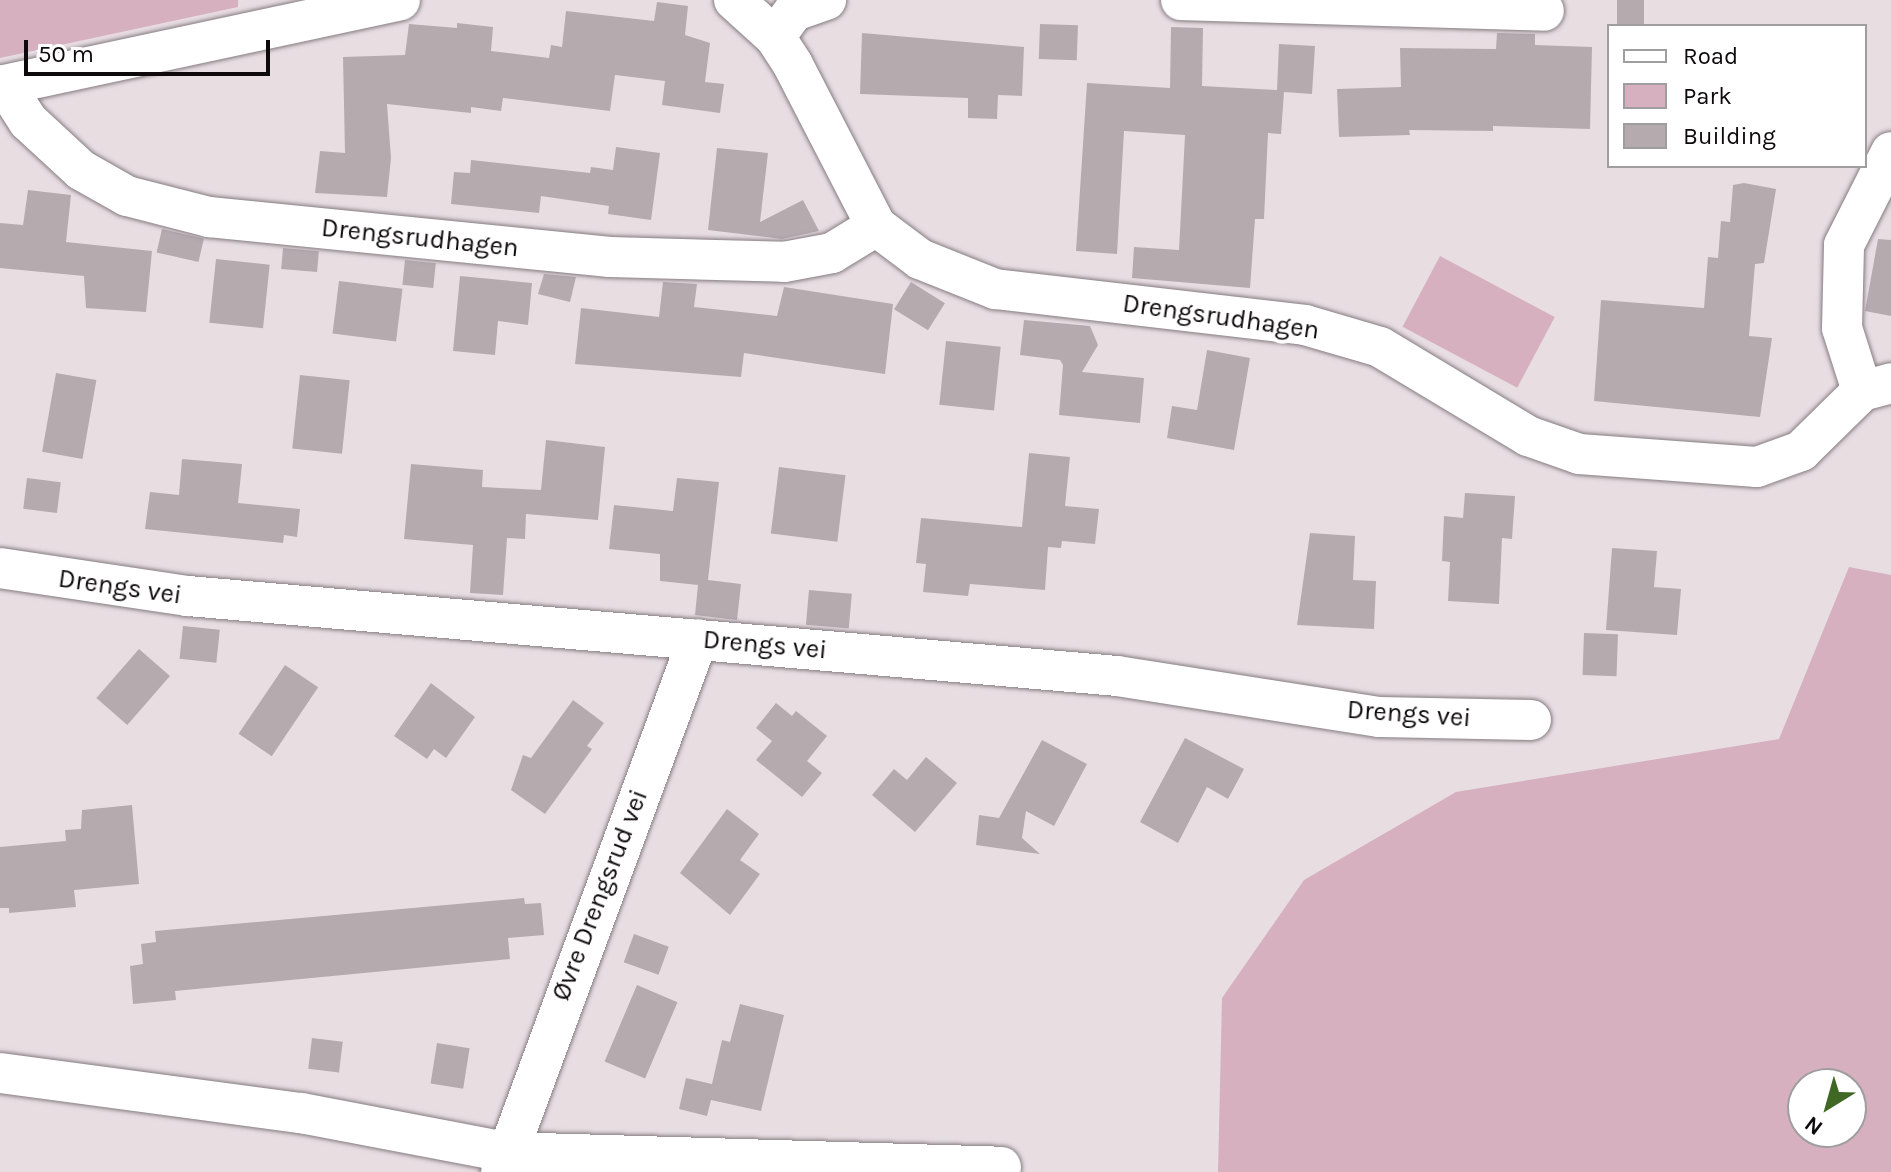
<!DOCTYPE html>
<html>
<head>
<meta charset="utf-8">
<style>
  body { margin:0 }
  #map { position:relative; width:1891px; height:1172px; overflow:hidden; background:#e8dee2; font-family:Karla,sans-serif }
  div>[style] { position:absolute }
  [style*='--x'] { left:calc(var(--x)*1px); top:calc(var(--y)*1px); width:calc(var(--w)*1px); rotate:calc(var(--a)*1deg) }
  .green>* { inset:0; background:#d7b0c0; transform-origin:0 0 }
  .building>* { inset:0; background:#b5abaf; transform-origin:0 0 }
  .roads { filter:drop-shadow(0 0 2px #857c80) drop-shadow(0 0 2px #857c80) }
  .street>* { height:40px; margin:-20px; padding:0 20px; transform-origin:20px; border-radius:20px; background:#fff }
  span { translate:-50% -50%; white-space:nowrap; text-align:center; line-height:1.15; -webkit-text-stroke:8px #fff; paint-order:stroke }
  .street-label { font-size:26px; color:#0e0a0c }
  .legend { position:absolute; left:1607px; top:24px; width:260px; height:144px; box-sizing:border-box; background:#fff; border:2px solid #9f9d9e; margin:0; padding:10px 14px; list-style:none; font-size:24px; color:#0e0a0c }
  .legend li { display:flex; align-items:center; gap:16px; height:40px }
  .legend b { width:40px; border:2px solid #9f9d9e }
  .north { position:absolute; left:1787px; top:1068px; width:80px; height:80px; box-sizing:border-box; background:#fff; border:2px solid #9f9d9e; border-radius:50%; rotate:217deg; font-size:22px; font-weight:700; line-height:32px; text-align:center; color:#0e0a0c }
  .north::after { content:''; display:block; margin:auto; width:28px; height:36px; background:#3f6825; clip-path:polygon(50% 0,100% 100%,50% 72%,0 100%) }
  .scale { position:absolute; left:24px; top:40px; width:246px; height:36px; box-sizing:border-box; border:4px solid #0e0a0c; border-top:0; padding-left:10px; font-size:24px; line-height:28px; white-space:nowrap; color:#0e0a0c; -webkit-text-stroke:6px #fff; paint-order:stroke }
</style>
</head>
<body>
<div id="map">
  <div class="green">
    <i style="clip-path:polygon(0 0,238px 0,238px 7px,0 58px)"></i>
    <i style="left:1440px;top:256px;width:130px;height:80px;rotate:28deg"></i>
    <i style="clip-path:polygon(evenodd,1849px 567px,1891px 575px,1891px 1172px,1218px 1172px,1222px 998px,1304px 880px,1456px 792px,1779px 739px,1849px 567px,1851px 1084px,1851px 1132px,1803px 1132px,1803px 1084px,1851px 1084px)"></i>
  </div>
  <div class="building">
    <i style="left:1617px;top:0;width:27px;height:26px"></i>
    <i style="clip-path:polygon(657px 2px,688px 6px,685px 35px,710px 43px,705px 82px,724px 84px,720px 113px,662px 105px,665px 81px,615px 75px,610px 111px,503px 98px,501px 111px,471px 107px,471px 113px,387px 104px,391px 158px,387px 197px,315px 193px,320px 151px,345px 153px,343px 57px,405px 55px,409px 24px,457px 28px,457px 23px,493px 27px,491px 51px,549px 58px,551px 45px,562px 47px,566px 11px,654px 21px)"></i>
    <i style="left:1040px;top:24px;width:38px;height:35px;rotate:2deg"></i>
    <i style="clip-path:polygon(1171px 27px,1203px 28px,1202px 86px,1277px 90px,1279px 44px,1315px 46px,1312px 94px,1284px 92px,1281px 134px,1268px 133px,1264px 219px,1255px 219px,1250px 288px,1132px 278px,1134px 247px,1179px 250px,1185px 135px,1124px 131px,1117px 254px,1076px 251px,1087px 83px,1170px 88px)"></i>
    <i style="clip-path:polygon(862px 33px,1024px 47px,1022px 96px,998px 95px,997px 119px,968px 118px,968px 98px,860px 94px)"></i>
    <i style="clip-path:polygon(1497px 33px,1535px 34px,1535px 45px,1592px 47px,1590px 129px,1493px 126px,1493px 131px,1409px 130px,1410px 135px,1339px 137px,1337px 89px,1401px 87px,1400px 48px,1496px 49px)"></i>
    <i style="clip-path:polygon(616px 147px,660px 153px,651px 220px,608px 214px,609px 206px,541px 196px,539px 213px,451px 204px,454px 172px,470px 173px,471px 160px,590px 173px,591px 167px,613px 170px)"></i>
    <i style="clip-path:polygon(717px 148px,768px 153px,760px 222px,803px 200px,819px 231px,782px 239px,708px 230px)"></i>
    <i style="clip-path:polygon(1744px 183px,1776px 189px,1764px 263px,1755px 264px,1749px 336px,1772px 338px,1760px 417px,1594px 401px,1601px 300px,1704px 308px,1708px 257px,1718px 258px,1721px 221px,1730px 222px,1733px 185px)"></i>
    <i style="clip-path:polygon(28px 190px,71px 195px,66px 242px,152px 251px,146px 312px,86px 308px,84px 276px,0 268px,0 223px,23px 225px)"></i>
    <i style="left:162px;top:229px;width:43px;height:24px;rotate:13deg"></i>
    <i style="clip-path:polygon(1878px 239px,1891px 240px,1891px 316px,1865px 311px)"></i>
    <i style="left:283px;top:248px;width:36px;height:21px;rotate:5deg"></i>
    <i style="left:216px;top:259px;width:54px;height:64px;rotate:6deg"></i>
    <i style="left:405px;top:260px;width:31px;height:25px;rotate:6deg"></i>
    <i style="clip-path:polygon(544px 274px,576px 277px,570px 302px,538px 294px)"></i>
    <i style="clip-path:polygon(460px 276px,532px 283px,528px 325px,498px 321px,495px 355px,453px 351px)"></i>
    <i style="left:339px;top:281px;width:64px;height:53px;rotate:7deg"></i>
    <i style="clip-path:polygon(663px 282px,697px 284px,694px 307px,777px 316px,784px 287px,893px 304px,885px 374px,744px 353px,741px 377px,575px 364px,581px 308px,659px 317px)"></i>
    <i style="left:911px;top:282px;width:40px;height:32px;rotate:32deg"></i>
    <i style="clip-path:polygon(1024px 320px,1090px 326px,1098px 345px,1082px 372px,1144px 378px,1140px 423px,1059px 415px,1063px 365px,1060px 360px,1020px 355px)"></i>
    <i style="left:946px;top:341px;width:55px;height:64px;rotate:6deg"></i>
    <i style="clip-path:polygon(1207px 350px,1250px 358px,1234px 450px,1167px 438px,1172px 406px,1197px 410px)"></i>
    <i style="left:56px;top:373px;width:41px;height:80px;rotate:10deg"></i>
    <i style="left:300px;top:375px;width:50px;height:74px;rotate:6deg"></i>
    <i style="clip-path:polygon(546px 440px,605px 447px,598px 520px,526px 514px,525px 539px,507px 538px,503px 595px,470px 593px,473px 545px,404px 539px,411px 464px,483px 470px,482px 487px,541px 490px)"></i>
    <i style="clip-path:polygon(1029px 453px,1070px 457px,1065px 506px,1099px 509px,1095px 544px,1062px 541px,1061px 548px,1048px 547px,1045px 590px,970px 584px,968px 596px,923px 592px,926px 564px,916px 563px,921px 518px,1022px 527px)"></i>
    <i style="clip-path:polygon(182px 459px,242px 464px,238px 503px,300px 509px,297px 537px,284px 535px,283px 543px,145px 529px,150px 492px,179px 495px)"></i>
    <i style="left:779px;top:467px;width:67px;height:67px;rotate:7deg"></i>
    <i style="left:27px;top:478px;width:34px;height:31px;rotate:7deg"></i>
    <i style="clip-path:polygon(677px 478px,719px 482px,708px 580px,741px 584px,737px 620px,695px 615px,698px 585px,660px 581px,660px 554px,609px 549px,614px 505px,673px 511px)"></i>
    <i style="clip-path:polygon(1465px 493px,1515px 496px,1512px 539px,1502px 538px,1499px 604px,1448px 601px,1450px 562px,1442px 561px,1444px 516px,1463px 518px)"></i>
    <i style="clip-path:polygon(1310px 533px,1355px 536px,1353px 580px,1376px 581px,1374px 629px,1297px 625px)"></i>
    <i style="clip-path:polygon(1612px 548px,1657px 551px,1654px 587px,1681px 589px,1677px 635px,1606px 630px)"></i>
    <i style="left:809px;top:590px;width:43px;height:35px;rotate:5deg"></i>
    <i style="left:183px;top:626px;width:37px;height:33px;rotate:6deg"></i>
    <i style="left:1584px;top:633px;width:34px;height:42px;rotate:2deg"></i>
    <i style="left:139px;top:649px;width:41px;height:65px;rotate:41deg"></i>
    <i style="left:285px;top:665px;width:40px;height:83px;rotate:34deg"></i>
    <i style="clip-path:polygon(431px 683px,475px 717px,446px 758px,434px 749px,427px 759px,394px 736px)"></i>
    <i style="clip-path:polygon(573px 700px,604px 723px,587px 746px,592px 749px,545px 814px,511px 790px,523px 755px,531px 758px)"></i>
    <i style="clip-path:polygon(776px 703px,792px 716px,796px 711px,827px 736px,807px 761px,822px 773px,802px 797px,756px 760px,772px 741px,756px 728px)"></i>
    <i style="clip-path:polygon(1185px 738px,1244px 769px,1228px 799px,1207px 787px,1178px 843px,1140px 822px)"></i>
    <i style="clip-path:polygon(1042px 740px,1087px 764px,1054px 826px,1026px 811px,1022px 838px,1040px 854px,976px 845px,979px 815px,999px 818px)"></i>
    <i style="clip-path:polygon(926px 757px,957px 783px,915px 832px,872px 795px,894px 769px,907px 780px)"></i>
    <i style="clip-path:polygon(132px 805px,139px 884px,74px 890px,76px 907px,9px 913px,9px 908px,0 908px,0 847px,66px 841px,65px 830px,81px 829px,82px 810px)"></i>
    <i style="clip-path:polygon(727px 809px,759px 834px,740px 860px,760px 874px,730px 915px,680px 873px)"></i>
    <i style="clip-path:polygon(524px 898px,525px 904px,541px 903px,544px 935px,508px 938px,510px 959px,175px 991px,176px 1000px,133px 1004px,130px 966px,143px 964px,141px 944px,156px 942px,155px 931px)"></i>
    <i style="left:634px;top:934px;width:37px;height:30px;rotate:20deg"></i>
    <i style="left:637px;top:985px;width:44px;height:83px;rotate:23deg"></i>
    <i style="clip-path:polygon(740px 1004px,784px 1015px,761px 1111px,711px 1100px,707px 1116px,679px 1109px,686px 1078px,712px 1084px,722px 1040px,730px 1042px)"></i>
    <i style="left:312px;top:1038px;width:31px;height:31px;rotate:7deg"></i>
    <i style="left:437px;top:1043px;width:33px;height:41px;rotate:9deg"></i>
  </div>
  <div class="roads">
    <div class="street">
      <i style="--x:734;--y:0;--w:55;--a:42.1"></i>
      <i style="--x:775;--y:37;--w:33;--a:57"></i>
      <i style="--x:793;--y:65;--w:181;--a:62.7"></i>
      <i style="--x:876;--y:226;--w:55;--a:36.9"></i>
      <i style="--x:920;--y:259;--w:81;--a:21.8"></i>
      <i style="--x:995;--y:289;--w:312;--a:6.6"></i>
      <i style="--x:1305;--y:325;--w:78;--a:16.3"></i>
      <i style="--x:1380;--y:347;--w:173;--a:31"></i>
      <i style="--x:1528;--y:436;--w:54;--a:19.4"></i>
      <i style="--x:1579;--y:454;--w:178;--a:4.2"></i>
      <i style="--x:1757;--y:467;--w:47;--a:-20"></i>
      <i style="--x:1801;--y:451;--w:86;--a:-44.5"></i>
      <i style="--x:1862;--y:391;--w:30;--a:-15"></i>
      <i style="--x:1181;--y:0;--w:363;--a:1.7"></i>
      <i style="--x:775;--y:37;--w:32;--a:-54"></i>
      <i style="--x:794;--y:11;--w:34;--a:-19"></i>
      <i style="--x:5;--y:85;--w:43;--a:57.4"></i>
      <i style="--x:28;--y:121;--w:72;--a:42.8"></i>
      <i style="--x:81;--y:170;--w:53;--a:29.5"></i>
      <i style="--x:127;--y:196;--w:85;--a:14.4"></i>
      <i style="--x:209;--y:217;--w:403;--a:5.7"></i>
      <i style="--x:610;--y:257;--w:174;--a:1.6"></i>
      <i style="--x:784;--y:262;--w:49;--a:-10.6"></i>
      <i style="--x:832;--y:253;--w:52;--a:-31.5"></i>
      <i style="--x:0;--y:86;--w:409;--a:-12.1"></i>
      <i style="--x:1862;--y:391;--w:66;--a:-107.6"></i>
      <i style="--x:1842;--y:328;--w:83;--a:-88.6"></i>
      <i style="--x:1844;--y:245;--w:104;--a:-63.2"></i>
      <i style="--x:0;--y:568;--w:190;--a:8.5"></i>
      <i style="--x:188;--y:596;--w:932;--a:4.92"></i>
      <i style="--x:1117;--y:676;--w:265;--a:8.9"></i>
      <i style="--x:1379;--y:717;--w:152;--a:1.1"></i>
      <i style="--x:0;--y:1073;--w:304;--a:7.6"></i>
      <i style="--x:301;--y:1113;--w:208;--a:10.8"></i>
      <i style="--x:505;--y:1152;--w:496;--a:1.7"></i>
      <i style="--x:501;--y:1172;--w:568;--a:-69.72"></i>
    </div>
  </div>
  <div class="street-label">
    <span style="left:420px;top:238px;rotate:6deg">Drengsrudhagen</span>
    <span style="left:1221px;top:317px;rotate:8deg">Drengsrudhagen</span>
    <span style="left:120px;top:587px;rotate:8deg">Drengs vei</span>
    <span style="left:765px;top:645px;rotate:5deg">Drengs vei</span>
    <span style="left:1409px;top:714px;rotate:4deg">Drengs vei</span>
    <span style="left:600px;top:895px;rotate:-69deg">Øvre Drengsrud vei</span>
  </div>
  <ul class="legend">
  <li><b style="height:10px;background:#fff"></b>Road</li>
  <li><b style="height:22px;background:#d7b0c0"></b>Park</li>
  <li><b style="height:22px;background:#b5abaf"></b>Building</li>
  </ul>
  <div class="north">N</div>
  <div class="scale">50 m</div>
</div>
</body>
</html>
